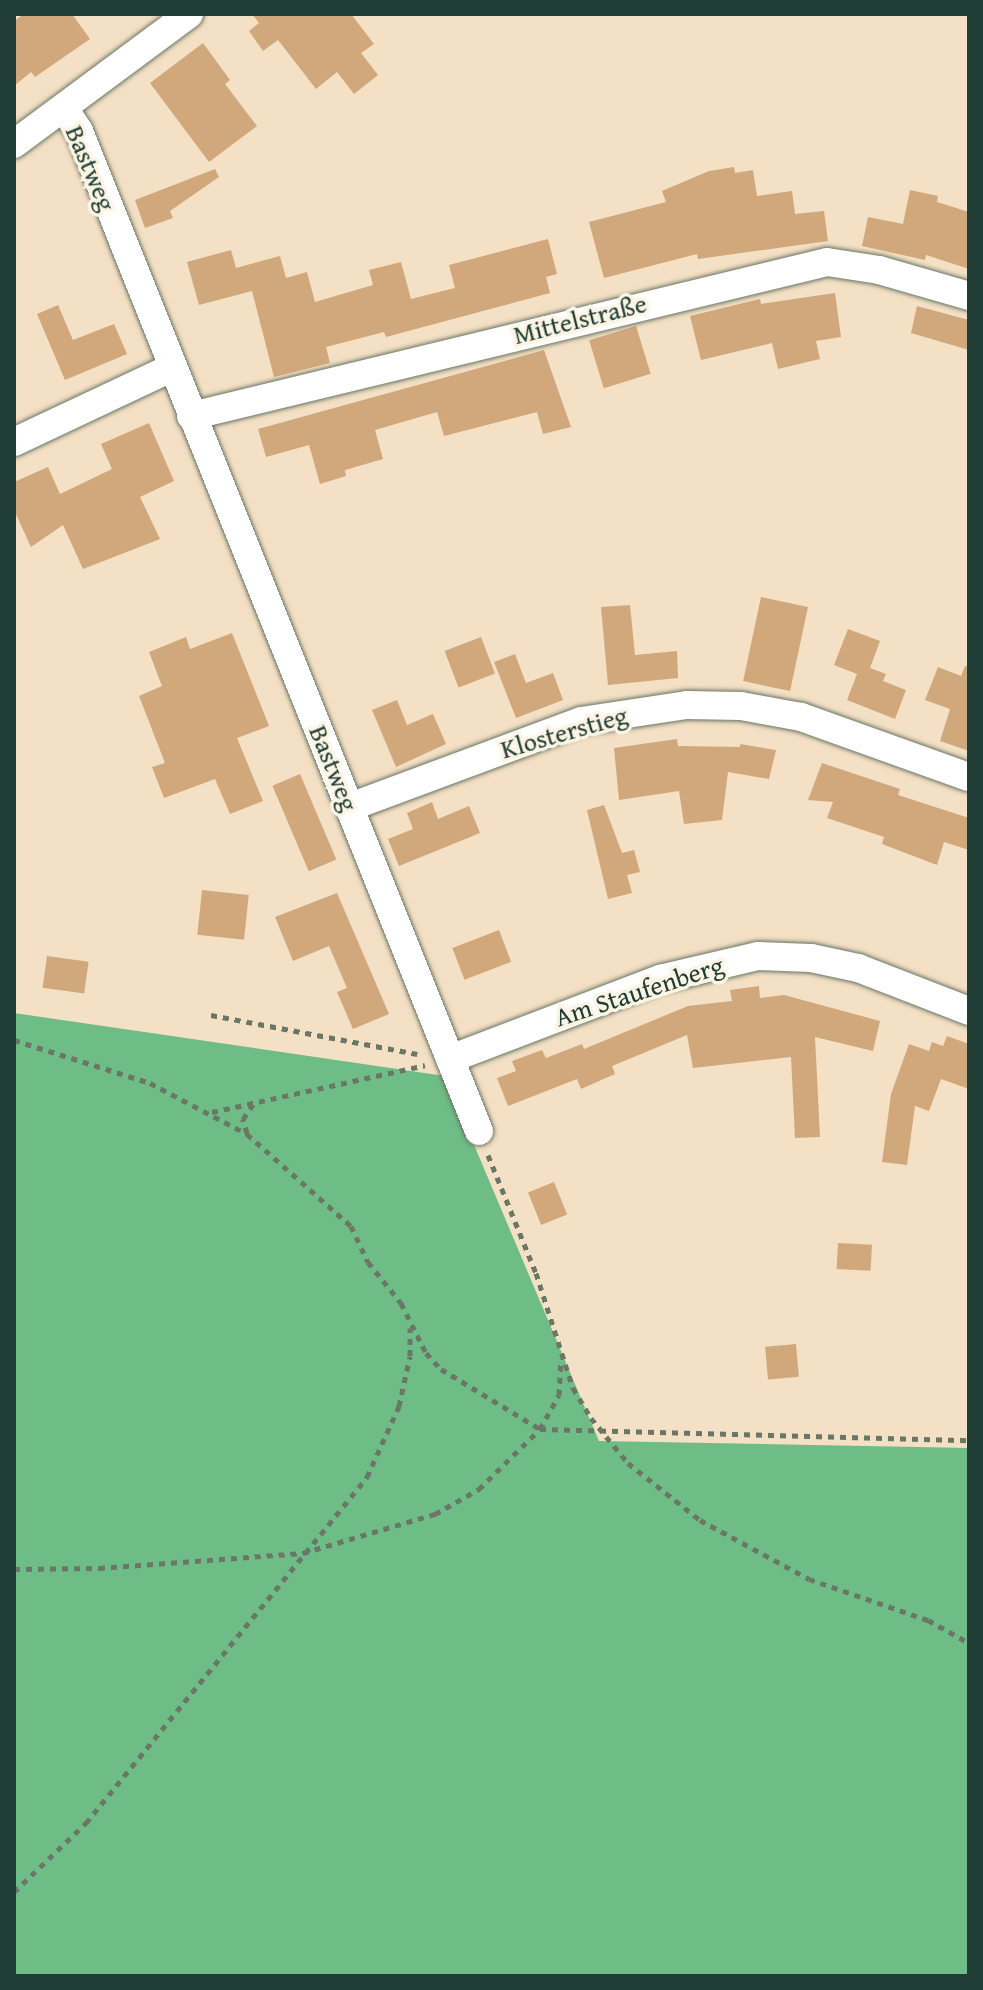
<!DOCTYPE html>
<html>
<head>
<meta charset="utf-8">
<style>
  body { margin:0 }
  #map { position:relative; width:983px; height:1990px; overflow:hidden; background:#f4e0c4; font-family:"Gentium Book Plus",serif }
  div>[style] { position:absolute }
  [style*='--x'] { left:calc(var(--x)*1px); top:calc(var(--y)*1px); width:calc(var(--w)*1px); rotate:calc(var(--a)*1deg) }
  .forest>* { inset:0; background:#6fbd86 }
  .building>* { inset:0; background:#d1a87b; transform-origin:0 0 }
  .path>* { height:5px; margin-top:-2.5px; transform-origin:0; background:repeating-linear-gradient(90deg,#6a7666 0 6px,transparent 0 12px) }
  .roads { filter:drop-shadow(0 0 2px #6a7666) drop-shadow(0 0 2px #6a7666) }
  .street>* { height:28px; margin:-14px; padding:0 14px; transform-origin:14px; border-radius:14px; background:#fff }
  span { translate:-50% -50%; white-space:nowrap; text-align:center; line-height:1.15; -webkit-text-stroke:7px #fcf5e5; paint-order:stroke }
  .street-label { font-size:26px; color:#1f3d34 }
  .frame { position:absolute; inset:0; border:16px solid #1f3d34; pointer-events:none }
</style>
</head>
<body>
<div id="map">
  <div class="forest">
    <i style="clip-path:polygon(14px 1013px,445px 1076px,599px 1441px,969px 1448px,969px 1976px,14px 1976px)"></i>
  </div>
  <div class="building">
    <i style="clip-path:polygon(24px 14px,72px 14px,90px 39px,35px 77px,31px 72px,14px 86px,14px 21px)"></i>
    <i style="clip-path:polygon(252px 14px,351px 14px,374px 44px,361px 53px,378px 75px,354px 94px,337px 72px,316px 89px,278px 40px,263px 51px,249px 31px,259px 23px)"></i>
    <i style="clip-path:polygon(203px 43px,230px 80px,225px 84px,257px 126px,209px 162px,150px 83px)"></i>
    <i style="clip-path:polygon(734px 167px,735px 173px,753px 170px,757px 196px,792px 191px,795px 214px,824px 211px,828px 241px,698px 259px,697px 254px,604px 278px,589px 222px,666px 202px,662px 191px,709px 171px)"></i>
    <i style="clip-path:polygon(215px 169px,219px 177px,170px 211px,173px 218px,145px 228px,135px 200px)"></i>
    <i style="clip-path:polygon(910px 190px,938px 196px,937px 202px,969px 212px,969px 269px,926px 255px,925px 260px,862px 246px,868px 217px,903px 224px)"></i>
    <i style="clip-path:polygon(548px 239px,557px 274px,546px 277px,550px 293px,386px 337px,384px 332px,326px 347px,330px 363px,274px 377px,252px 291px,199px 305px,187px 262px,231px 250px,236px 268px,280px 256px,286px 278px,307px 272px,315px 302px,373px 285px,369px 270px,401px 262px,411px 299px,455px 288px,449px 265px)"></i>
    <i style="clip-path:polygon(835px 293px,841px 337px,816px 341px,820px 359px,778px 369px,772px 343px,701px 360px,690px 316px,760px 299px,761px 304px)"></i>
    <i style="clip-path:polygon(58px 305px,73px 340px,114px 324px,127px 354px,65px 380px,37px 314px)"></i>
    <i style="clip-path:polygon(917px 306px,969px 320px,969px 350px,911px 333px)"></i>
    <i style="left:636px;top:326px;width:50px;height:49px;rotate:73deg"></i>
    <i style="clip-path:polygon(544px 350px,571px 427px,543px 434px,537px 412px,444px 436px,437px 412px,375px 430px,383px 459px,345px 470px,346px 476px,320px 484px,309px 445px,266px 457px,258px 429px)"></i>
    <i style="clip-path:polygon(149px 423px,174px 481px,140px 497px,160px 539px,83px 569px,63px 525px,31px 547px,14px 510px,14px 482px,48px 467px,60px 494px,112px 469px,101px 444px)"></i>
    <i style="left:761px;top:597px;width:48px;height:86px;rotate:12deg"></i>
    <i style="clip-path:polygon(630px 605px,635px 655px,677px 651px,678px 678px,608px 685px,601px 607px)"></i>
    <i style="clip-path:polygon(848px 629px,880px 641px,870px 668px,886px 674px,883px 681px,906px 690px,895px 719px,847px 700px,857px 674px,834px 665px)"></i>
    <i style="clip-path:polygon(232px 633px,269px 726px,237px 738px,263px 801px,230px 814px,215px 779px,164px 798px,152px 767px,165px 763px,139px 696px,162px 686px,149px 652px,186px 637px,190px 649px)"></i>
    <i style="left:481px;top:637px;width:39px;height:39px;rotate:69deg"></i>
    <i style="clip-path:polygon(515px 654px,526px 683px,553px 673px,563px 700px,516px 718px,494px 662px)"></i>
    <i style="clip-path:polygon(965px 666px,969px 667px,969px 751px,940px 741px,950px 709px,925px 700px,938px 667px,961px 676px)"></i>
    <i style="clip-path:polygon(397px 700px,407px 725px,433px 714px,446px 744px,396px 767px,372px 710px)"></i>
    <i style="clip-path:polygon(677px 739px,678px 746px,740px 747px,740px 744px,776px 750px,769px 779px,728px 772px,722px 820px,684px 824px,679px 791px,619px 800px,614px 748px)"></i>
    <i style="clip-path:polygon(822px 763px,900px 789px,898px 795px,969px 818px,969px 850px,944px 842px,937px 865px,882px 844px,884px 837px,827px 818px,833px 802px,808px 800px)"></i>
    <i style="left:300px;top:774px;width:93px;height:30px;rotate:67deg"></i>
    <i style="clip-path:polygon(432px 802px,438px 819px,469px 806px,480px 833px,399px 866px,388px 839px,413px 829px,407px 813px)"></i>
    <i style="clip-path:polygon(604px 805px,622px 853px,634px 850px,640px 872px,627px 875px,632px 893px,608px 899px,587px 810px)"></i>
    <i style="left:202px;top:890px;width:47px;height:45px;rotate:6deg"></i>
    <i style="clip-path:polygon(337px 893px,389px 1014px,353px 1029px,337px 992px,347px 988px,329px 946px,293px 961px,275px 917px)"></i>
    <i style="left:499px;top:930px;width:34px;height:50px;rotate:69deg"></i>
    <i style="left:47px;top:956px;width:42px;height:32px;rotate:8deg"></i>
    <i style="clip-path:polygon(759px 986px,760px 998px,784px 995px,880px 1021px,873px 1051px,815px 1037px,820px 1137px,795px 1138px,791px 1057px,693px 1068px,687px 1035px,612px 1066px,615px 1074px,581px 1089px,577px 1079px,508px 1106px,497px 1078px,516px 1071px,512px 1061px,542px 1050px,546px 1058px,582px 1044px,584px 1049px,688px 1006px,732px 1001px,730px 990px)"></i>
    <i style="clip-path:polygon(947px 1036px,969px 1044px,969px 1089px,941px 1079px,929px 1111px,915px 1106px,907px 1165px,882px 1162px,891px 1094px,909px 1044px,929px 1051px,932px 1042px,943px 1046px)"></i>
    <i style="left:554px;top:1182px;width:35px;height:28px;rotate:68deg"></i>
    <i style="left:838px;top:1243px;width:34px;height:26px;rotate:3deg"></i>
    <i style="left:796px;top:1344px;width:33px;height:31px;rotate:85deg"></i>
  </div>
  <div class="path">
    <i style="--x:211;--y:1015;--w:210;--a:10.7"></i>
    <i style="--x:14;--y:1040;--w:143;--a:17.5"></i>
    <i style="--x:150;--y:1083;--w:110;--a:27.7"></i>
    <i style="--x:247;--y:1134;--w:139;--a:41.5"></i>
    <i style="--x:351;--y:1226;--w:40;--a:65"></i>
    <i style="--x:368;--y:1262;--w:53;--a:51.2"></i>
    <i style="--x:401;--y:1303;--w:56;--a:63.4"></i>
    <i style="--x:426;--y:1353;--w:22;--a:47"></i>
    <i style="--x:441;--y:1369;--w:116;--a:31.2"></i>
    <i style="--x:540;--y:1429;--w:429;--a:1.5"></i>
    <i style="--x:212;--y:1112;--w:218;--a:-12.4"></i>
    <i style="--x:247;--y:1133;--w:15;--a:-106"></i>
    <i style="--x:243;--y:1119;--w:19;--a:-55"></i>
    <i style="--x:488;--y:1155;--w:127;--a:67.9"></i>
    <i style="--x:536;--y:1273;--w:121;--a:72.2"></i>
    <i style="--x:573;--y:1388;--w:35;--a:59"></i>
    <i style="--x:591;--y:1418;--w:58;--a:50.6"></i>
    <i style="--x:628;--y:1463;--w:92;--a:38.4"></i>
    <i style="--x:700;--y:1520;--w:124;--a:28.4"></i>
    <i style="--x:809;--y:1579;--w:126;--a:19"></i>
    <i style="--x:928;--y:1620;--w:47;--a:29.3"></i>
    <i style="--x:14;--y:1569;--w:85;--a:-0.7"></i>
    <i style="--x:99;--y:1568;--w:205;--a:-4.2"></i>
    <i style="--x:303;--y:1553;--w:138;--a:-16.5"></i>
    <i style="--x:435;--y:1514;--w:51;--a:-29.6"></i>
    <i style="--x:479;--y:1489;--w:86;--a:-44.5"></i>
    <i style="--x:540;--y:1429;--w:39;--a:-61"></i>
    <i style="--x:559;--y:1395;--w:36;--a:-87"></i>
    <i style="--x:14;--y:1892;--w:100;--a:-43.8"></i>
    <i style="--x:86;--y:1823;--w:446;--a:-50.9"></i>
    <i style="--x:367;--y:1477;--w:78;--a:-65.7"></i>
    <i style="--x:399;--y:1406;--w:51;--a:-77.6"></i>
    <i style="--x:410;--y:1356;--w:28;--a:-90"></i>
  </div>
  <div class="roads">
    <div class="street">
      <i style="--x:64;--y:108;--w:27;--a:57"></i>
      <i style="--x:79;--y:131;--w:1077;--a:68.2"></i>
      <i style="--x:14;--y:144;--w:218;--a:-36.6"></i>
      <i style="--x:191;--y:416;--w:654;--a:-13.61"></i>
      <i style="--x:827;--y:262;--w:53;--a:8.7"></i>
      <i style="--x:879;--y:270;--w:94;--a:16.1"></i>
      <i style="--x:14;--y:442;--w:174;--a:-25.2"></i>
      <i style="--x:350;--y:807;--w:246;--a:-20.4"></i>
      <i style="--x:581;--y:721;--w:107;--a:-8.6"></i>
      <i style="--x:687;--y:705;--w:54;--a:1.1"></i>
      <i style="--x:741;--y:706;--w:61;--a:10.4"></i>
      <i style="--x:801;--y:717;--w:178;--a:19.7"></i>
      <i style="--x:450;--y:1059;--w:225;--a:-20.9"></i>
      <i style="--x:660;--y:979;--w:101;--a:-13.2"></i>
      <i style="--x:758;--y:956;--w:53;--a:2.2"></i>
      <i style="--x:811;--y:958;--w:48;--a:12"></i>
      <i style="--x:858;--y:968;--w:119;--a:21.2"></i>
    </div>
  </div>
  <div class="street-label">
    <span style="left:91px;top:168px;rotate:67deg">Bastweg</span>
    <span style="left:580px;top:319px;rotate:-14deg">Mittelstraße</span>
    <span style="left:564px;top:732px;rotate:-16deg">Klosterstieg</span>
    <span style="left:334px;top:768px;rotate:68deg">Bastweg</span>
    <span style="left:639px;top:991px;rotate:-18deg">Am Staufenberg</span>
  </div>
  <div class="frame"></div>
</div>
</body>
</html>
